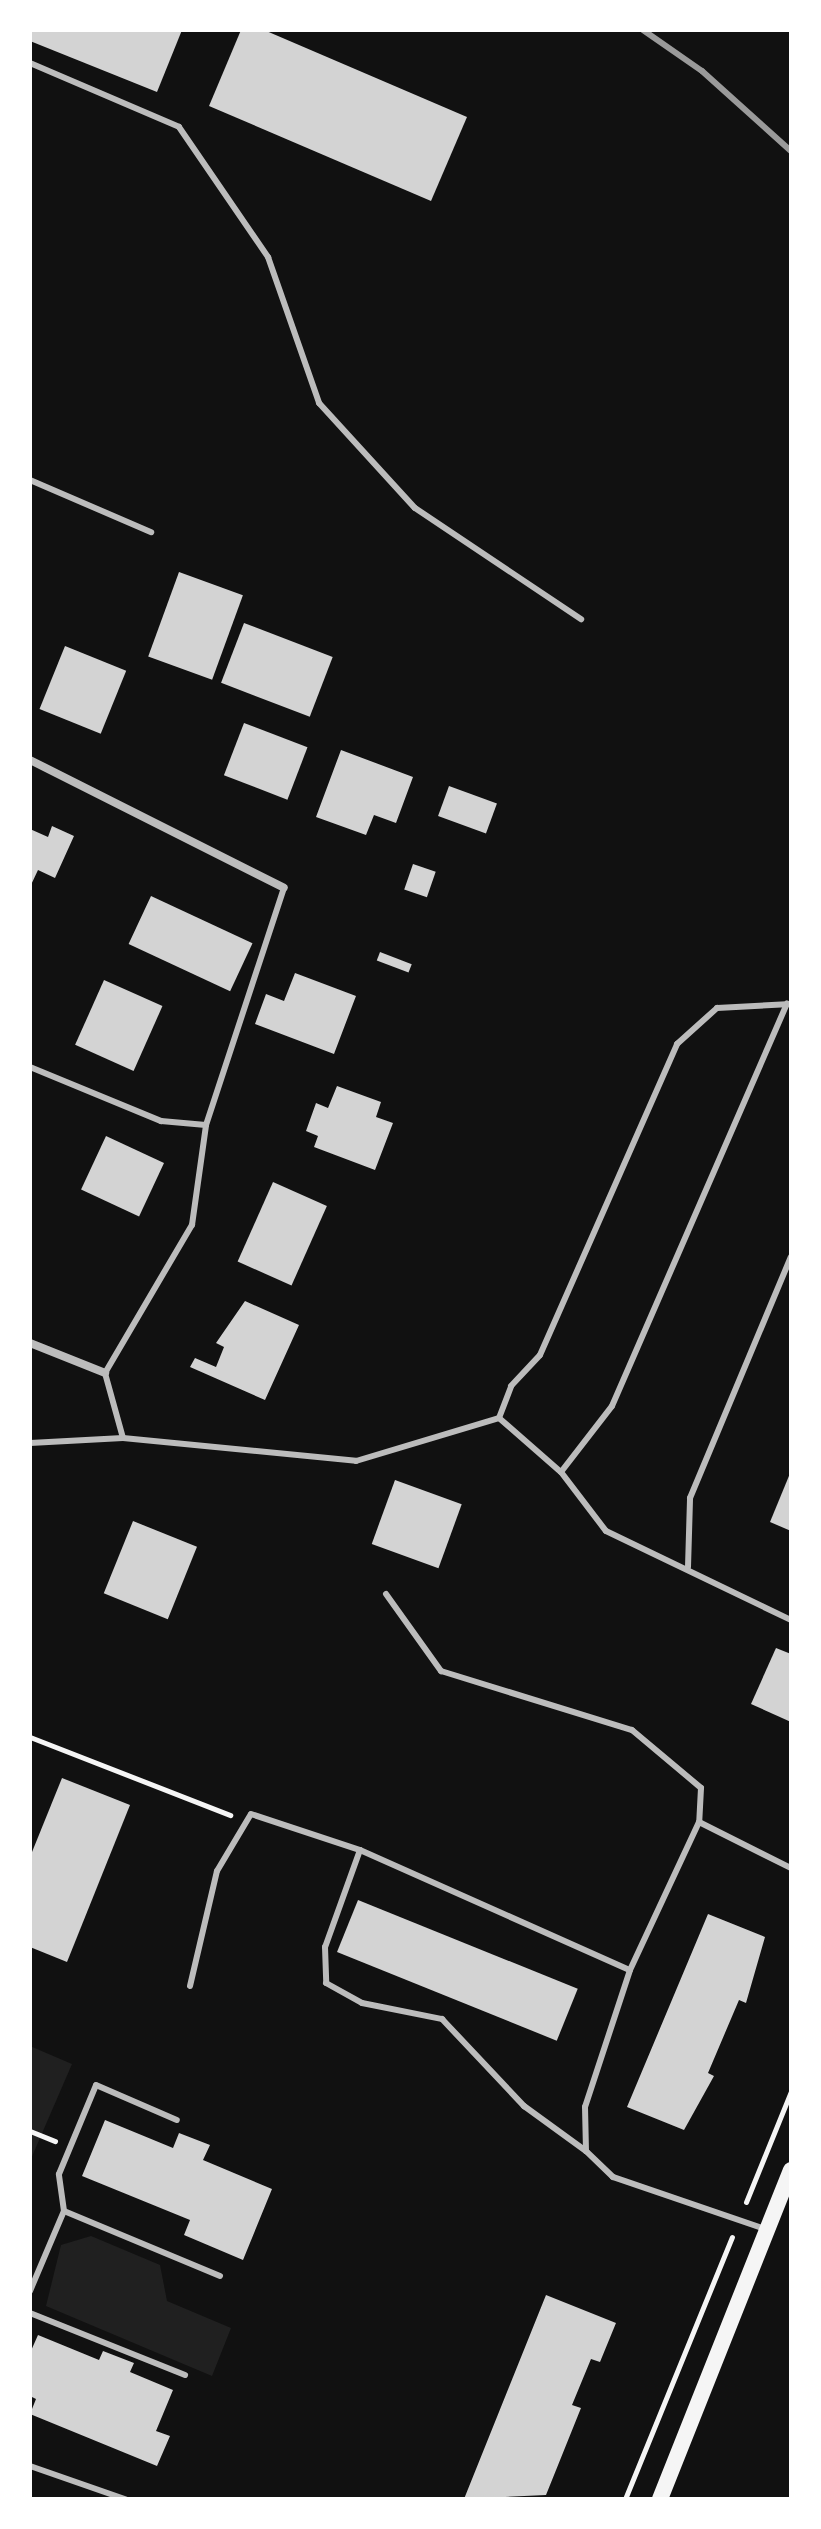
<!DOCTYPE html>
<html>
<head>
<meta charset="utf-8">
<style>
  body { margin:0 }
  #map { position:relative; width:821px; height:2529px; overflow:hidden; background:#111; font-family:"Source Sans 3",sans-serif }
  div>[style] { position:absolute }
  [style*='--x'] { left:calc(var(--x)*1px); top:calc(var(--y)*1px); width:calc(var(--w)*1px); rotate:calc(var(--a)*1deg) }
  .green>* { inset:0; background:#202020 }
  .building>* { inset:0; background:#d3d3d3; transform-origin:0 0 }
  .path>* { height:5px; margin:-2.5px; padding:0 2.5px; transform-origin:2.5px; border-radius:2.5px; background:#f5f5f5 }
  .service>* { height:6px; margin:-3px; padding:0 3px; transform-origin:3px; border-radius:3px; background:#bcbcbc }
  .minor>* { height:8px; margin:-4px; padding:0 4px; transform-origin:4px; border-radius:4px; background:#bcbcbc }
  .secondary>* { height:16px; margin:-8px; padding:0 8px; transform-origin:8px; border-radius:8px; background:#f5f5f5 }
  .rail>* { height:6px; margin:-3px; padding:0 3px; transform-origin:3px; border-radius:3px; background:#9a9a9a }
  span { translate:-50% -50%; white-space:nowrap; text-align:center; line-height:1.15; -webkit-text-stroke:7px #fff; paint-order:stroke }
  .frame { position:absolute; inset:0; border:32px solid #fff; pointer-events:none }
</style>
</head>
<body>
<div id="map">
  <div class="green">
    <i style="clip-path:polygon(30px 2046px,72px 2064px,30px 2161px)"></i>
    <i style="clip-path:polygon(91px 2236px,160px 2265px,167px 2301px,231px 2328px,212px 2376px,46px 2306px,61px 2245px)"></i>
  </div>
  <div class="building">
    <i style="clip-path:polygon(30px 30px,182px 30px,157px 92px,30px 41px)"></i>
    <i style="clip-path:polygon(241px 30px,264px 30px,467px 117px,431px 201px,209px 106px)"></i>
    <i style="left:179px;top:572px;width:68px;height:90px;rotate:20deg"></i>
    <i style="left:244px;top:623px;width:95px;height:64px;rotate:21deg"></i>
    <i style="left:65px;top:646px;width:66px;height:68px;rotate:22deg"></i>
    <i style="left:244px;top:723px;width:68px;height:56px;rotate:21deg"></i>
    <i style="clip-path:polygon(341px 750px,413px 777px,396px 823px,374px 815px,366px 835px,316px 817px)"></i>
    <i style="left:449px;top:786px;width:51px;height:32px;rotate:20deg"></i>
    <i style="clip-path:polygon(52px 826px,74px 836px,55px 878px,38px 870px,30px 887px,30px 829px,48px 837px)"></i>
    <i style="left:413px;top:864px;width:24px;height:27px;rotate:19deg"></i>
    <i style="left:151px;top:896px;width:112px;height:53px;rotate:25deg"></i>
    <i style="left:380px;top:952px;width:34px;height:9px;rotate:21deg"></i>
    <i style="clip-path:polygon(295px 973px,356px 996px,334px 1054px,255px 1024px,266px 994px,284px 1001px)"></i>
    <i style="left:104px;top:980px;width:64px;height:71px;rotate:24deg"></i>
    <i style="clip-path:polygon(337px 1086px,381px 1102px,376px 1117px,393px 1123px,375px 1170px,314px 1147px,318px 1136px,306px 1131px,316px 1103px,328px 1108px)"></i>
    <i style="left:106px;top:1136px;width:64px;height:59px;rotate:25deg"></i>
    <i style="left:273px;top:1182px;width:59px;height:87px;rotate:24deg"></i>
    <i style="clip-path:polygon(245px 1301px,299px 1325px,265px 1400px,190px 1367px,195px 1358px,216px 1367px,224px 1347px,216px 1343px)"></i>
    <i style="clip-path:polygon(791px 1471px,791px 1531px,770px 1522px)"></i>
    <i style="left:395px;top:1480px;width:71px;height:68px;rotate:20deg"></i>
    <i style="left:133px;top:1521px;width:69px;height:78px;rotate:22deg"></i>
    <i style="clip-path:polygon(776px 1648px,791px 1654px,791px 1722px,751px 1704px)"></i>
    <i style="clip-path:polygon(62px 1778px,130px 1805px,67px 1962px,30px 1947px,30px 1857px)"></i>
    <i style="left:358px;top:1900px;width:237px;height:56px;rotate:22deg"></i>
    <i style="clip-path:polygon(708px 1914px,765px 1937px,746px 2003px,739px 2000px,708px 2073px,714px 2076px,684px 2130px,627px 2107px)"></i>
    <i style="clip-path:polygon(105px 2120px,173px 2148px,179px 2133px,210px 2145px,203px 2160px,272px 2189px,243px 2260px,184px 2235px,190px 2220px,82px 2176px)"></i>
    <i style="clip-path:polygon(546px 2295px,616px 2323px,600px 2362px,591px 2359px,572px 2405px,581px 2408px,546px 2495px,464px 2499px)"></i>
    <i style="clip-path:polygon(38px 2335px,99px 2360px,103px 2351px,134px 2363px,130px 2372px,173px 2390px,156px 2431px,170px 2436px,157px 2466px,30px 2414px,36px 2399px,30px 2396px,30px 2353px)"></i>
  </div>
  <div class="path">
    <i style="--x:30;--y:1737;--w:215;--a:21.3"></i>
    <i style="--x:30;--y:2131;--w:27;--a:22"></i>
    <i style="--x:746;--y:2202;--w:120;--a:-67.9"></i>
    <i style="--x:625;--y:2499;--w:283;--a:-67.8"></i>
  </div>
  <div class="service">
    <i style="--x:30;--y:63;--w:162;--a:23.2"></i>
    <i style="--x:179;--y:127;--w:158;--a:55.6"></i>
    <i style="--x:268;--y:257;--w:155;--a:70.7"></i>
    <i style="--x:319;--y:403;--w:142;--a:47.6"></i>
    <i style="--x:415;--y:508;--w:200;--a:33.8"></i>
    <i style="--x:30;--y:480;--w:132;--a:23.3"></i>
    <i style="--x:30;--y:1067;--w:142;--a:22.4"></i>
    <i style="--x:161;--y:1121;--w:45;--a:5.1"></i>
    <i style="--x:499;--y:1418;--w:34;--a:-69"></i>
    <i style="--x:511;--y:1386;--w:42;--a:-46.9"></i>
    <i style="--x:540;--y:1355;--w:340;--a:-66.2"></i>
    <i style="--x:677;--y:1044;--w:54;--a:-42"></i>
    <i style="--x:717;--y:1008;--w:74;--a:-3.1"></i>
    <i style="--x:123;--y:1438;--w:67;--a:-105.5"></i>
    <i style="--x:105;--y:1373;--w:172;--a:-59.6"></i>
    <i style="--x:192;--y:1225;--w:101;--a:-82"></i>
    <i style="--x:206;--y:1125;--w:250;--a:-71.8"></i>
    <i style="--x:30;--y:1443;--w:93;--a:-3.1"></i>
    <i style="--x:123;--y:1438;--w:234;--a:5.6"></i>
    <i style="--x:356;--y:1461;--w:149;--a:-16.7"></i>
    <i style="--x:499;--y:1418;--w:82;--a:41.1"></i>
    <i style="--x:561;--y:1472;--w:74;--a:52.7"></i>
    <i style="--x:606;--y:1531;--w:205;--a:25.7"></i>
    <i style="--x:561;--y:1472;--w:83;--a:-52.3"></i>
    <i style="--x:612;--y:1406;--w:439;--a:-66.5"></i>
    <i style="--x:688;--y:1567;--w:69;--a:-88.3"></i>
    <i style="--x:690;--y:1498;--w:261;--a:-67.3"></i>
    <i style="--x:386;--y:1594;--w:95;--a:54.5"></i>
    <i style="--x:441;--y:1671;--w:200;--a:17.2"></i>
    <i style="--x:632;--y:1730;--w:90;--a:40"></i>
    <i style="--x:701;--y:1788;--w:34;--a:93"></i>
    <i style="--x:360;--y:1850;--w:103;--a:109.8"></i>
    <i style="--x:325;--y:1947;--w:36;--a:88"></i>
    <i style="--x:326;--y:1983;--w:41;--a:29.1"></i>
    <i style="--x:362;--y:2003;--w:82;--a:11.3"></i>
    <i style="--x:442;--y:2019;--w:120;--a:46.7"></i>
    <i style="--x:524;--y:2106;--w:77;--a:36"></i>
    <i style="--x:190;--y:1986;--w:118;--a:-76.8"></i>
    <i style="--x:217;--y:1871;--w:66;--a:-59.2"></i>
    <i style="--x:251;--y:1814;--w:115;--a:18.3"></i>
    <i style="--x:360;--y:1850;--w:295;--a:24"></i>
    <i style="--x:64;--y:2211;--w:169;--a:22.6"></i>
    <i style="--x:765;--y:2229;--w:161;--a:-161.1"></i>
    <i style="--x:613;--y:2177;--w:37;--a:-136"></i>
    <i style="--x:586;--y:2151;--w:44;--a:-91.3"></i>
    <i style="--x:585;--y:2107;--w:144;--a:-71.8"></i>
    <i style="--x:630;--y:1970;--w:163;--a:-65"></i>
    <i style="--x:699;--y:1822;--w:103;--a:26.6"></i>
    <i style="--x:30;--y:2291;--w:87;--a:-67"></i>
    <i style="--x:64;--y:2211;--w:37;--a:-98"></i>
    <i style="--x:59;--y:2174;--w:96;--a:-67.4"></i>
    <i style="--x:96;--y:2085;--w:88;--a:23.4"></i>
    <i style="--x:30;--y:2313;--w:167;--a:21.8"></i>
    <i style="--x:30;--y:2466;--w:101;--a:19.2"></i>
  </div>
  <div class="minor">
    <i style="--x:30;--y:760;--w:284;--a:26.7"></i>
    <i style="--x:30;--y:1343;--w:81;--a:21.8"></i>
  </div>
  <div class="secondary">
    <i style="--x:660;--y:2499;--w:354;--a:-68.3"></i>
  </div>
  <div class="rail">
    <i style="--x:643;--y:30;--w:72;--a:34.8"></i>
    <i style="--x:702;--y:71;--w:120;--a:42"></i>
  </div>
  <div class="frame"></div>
</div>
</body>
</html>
